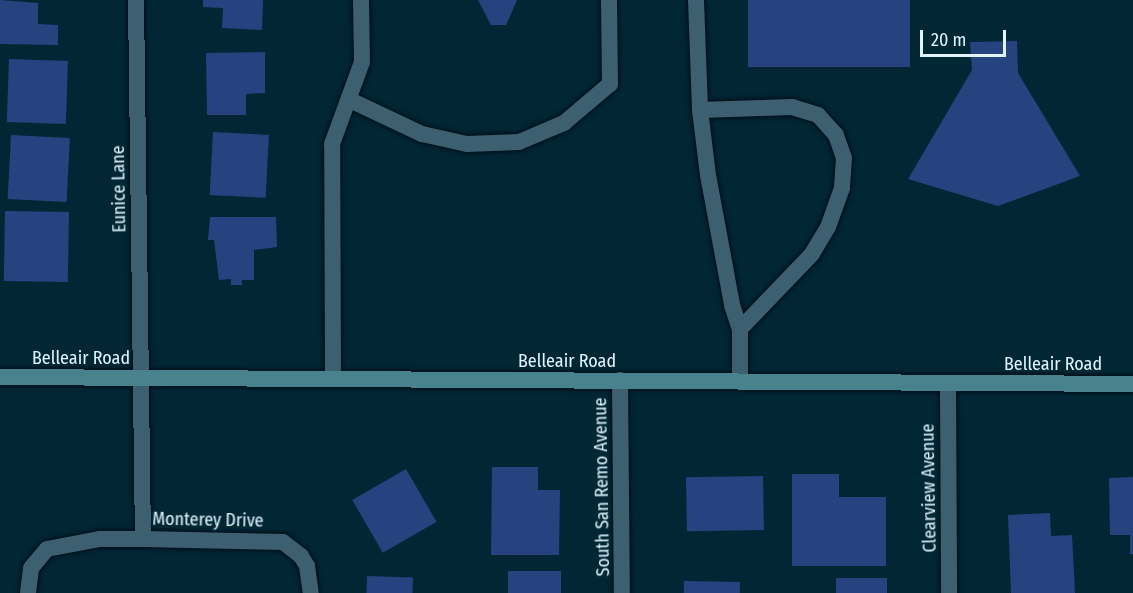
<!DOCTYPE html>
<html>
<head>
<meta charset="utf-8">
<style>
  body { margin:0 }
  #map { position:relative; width:1133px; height:593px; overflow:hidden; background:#012735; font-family:"Fira Sans Condensed",sans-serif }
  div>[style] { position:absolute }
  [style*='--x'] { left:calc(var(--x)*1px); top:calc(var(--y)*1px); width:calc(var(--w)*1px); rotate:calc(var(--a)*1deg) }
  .building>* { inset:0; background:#25447f; transform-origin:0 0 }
  .roads { filter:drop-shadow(0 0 2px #000f19) drop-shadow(0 0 2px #000f19) }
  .service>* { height:16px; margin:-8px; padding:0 8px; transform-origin:8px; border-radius:8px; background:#3d6070 }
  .minor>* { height:16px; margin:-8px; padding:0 8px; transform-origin:8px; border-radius:8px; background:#3d6070 }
  .secondary>* { height:16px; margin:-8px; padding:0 8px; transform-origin:8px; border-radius:8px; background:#48828d }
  span { translate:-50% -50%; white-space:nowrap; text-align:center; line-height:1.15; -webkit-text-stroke:4.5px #012735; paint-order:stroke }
  .street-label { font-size:18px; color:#e0f4fe }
  .scale { position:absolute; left:920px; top:30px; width:86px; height:27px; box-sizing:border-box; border:3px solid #e0f4fe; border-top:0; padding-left:8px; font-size:18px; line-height:21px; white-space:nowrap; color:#e0f4fe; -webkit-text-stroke:4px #012735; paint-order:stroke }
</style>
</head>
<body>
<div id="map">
  <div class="building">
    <i style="clip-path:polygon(0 0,38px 3px,38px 24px,58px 25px,58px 45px,0 44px)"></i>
    <i style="clip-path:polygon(203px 0,263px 0,262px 30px,222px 28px,223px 8px,203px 7px)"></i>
    <i style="clip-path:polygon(478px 0,517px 0,506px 25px,491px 25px)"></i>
    <i style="left:748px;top:0;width:162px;height:67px"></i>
    <i style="clip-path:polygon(1017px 41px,1018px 73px,1080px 176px,998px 206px,908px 179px,972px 70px,970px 42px)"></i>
    <i style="clip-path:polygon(265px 52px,265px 93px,246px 94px,246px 115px,207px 115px,206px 53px)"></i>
    <i style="left:9px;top:59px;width:59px;height:63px;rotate:2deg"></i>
    <i style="left:213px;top:132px;width:56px;height:63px;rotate:3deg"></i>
    <i style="left:11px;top:135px;width:59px;height:64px;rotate:3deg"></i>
    <i style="left:5px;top:211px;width:64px;height:70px;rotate:1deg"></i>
    <i style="clip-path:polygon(210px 217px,276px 217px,277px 247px,254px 250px,254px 280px,242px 280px,242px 285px,231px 285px,231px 279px,219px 280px,214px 240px,208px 240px)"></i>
    <i style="clip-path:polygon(492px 467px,538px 467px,538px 490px,560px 490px,559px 555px,491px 555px)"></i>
    <i style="left:406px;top:469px;width:61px;height:62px;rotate:60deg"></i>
    <i style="clip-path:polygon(792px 474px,839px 474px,839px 497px,886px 497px,886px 566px,792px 566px)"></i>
    <i style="left:763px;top:476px;width:54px;height:77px;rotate:89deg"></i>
    <i style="clip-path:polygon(1133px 477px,1133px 554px,1130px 554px,1130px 535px,1110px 535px,1109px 478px)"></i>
    <i style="clip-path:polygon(1050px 513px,1051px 536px,1072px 535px,1075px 593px,1011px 593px,1008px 515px)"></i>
    <i style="left:508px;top:571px;width:53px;height:22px"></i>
    <i style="left:367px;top:576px;width:46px;height:17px;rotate:2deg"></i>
    <i style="left:836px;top:578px;width:51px;height:15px"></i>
    <i style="left:684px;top:581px;width:56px;height:12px;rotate:1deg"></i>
  </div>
  <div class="roads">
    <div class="service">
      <i style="--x:696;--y:0;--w:110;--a:87.9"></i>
      <i style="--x:700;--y:110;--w:65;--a:83"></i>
      <i style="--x:708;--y:175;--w:132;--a:79.5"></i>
      <i style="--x:732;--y:305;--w:25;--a:72"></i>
      <i style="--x:740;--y:329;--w:52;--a:90"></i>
      <i style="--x:350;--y:100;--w:80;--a:25.3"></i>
      <i style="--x:422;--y:134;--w:46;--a:12.5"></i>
      <i style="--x:467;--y:144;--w:52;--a:-2.2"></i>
      <i style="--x:519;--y:142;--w:49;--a:-22.9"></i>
      <i style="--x:564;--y:123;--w:60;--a:-40.3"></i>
      <i style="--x:610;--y:84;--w:84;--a:-90.7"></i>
      <i style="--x:700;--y:110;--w:92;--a:-1.9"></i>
      <i style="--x:792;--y:107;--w:27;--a:17"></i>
      <i style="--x:818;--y:115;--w:27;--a:48"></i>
      <i style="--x:836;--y:135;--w:24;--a:71"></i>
      <i style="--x:844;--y:158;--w:30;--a:94"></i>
      <i style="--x:842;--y:188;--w:41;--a:109.7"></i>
      <i style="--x:828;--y:227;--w:31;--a:121"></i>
      <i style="--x:812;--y:254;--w:104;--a:133.8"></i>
      <i style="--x:333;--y:379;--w:235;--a:-90.2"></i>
      <i style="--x:332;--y:144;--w:87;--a:-69.9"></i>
      <i style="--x:362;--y:62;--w:62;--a:-90.9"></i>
    </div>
    <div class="minor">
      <i style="--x:136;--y:0;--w:539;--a:89.26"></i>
      <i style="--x:620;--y:380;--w:213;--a:89.5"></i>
      <i style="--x:948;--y:383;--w:210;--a:89.7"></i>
      <i style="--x:28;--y:593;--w:25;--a:-83"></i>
      <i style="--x:31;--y:568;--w:25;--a:-50"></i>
      <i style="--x:47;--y:549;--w:54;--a:-10.7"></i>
      <i style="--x:100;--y:539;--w:43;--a:0"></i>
      <i style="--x:143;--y:539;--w:140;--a:1.2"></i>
      <i style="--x:283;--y:542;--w:23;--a:38"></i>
      <i style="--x:301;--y:556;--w:12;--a:59"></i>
      <i style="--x:307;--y:566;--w:27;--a:82"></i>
    </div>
    <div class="secondary">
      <i style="--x:0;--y:377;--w:1133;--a:0.35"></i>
    </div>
  </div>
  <div class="street-label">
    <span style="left:119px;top:189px;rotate:-91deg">Eunice Lane</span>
    <span style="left:81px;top:358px">Belleair Road</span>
    <span style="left:567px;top:361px">Belleair Road</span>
    <span style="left:1053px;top:364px">Belleair Road</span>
    <span style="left:602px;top:487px;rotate:-91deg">South San Remo Avenue</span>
    <span style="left:929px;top:488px;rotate:-91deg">Clearview Avenue</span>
    <span style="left:208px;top:520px;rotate:1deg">Monterey Drive</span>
  </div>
  <div class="scale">20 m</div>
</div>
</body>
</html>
